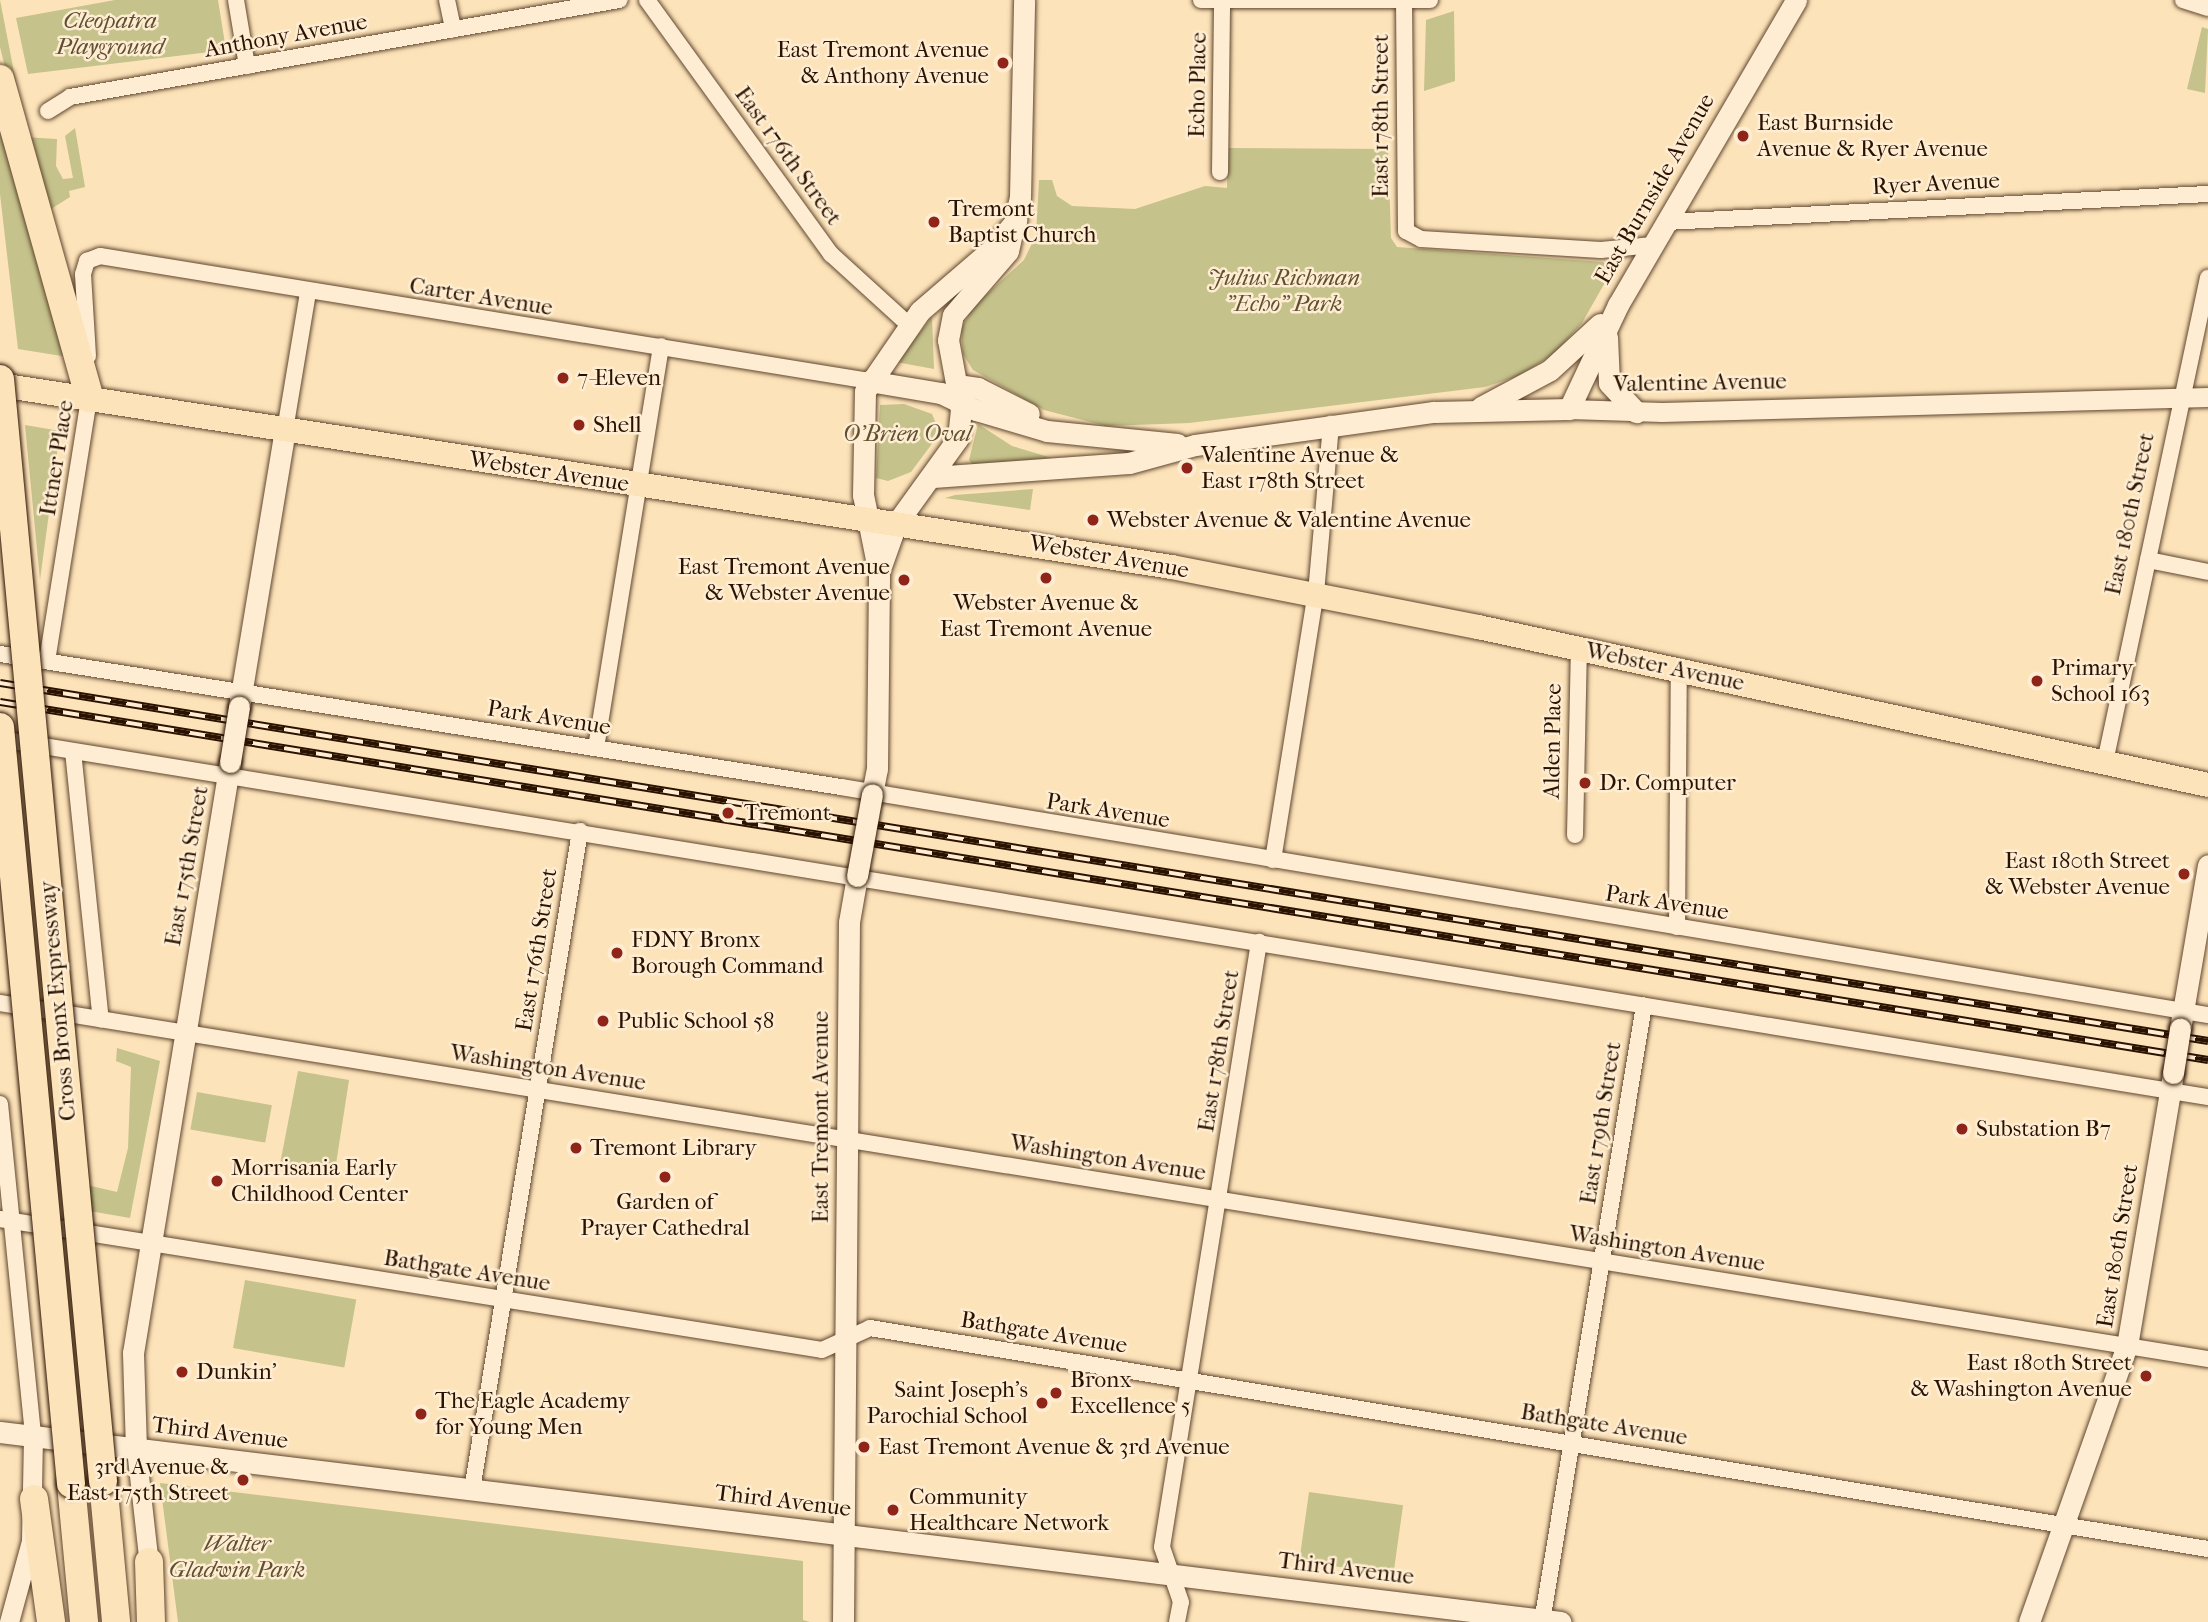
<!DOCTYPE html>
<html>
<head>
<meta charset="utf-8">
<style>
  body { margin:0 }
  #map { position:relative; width:2208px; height:1622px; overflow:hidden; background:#fde3b9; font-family:"IM FELL French Canon",serif }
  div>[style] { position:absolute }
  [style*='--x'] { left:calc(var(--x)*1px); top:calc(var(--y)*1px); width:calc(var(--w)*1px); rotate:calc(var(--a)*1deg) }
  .green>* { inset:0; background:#c5c28b; transform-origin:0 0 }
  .roads { filter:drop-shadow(0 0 2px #5f462f) drop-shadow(0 0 2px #5f462f) }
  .minor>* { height:16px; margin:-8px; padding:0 8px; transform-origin:8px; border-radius:8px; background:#feedd2 }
  .tertiary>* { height:19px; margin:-9.5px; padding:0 9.5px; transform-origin:9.5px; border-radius:9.5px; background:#feedd2 }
  .secondary>* { height:21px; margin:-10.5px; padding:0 10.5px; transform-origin:10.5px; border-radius:10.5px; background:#feedd2 }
  .primary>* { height:24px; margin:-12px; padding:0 12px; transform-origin:12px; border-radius:12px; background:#fde3b9 }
  .motorway>* { height:28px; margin:-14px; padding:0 14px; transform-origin:14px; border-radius:14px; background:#fde3b9 }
  .rail>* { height:8px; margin-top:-4px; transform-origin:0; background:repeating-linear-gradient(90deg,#feedd2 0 16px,#2a1201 0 32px); box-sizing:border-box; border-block:2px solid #2a1201 }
  .bridges { filter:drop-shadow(0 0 2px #2a1201) drop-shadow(0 0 2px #2a1201) }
  .secondary-bridge>* { height:21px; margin:-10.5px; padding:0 10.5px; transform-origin:10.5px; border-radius:10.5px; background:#feedd2 }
  .motorway-bridge>* { height:28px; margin:-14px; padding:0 14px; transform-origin:14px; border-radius:14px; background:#fde3b9 }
  .dots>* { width:19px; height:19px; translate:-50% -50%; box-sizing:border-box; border:4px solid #feedd2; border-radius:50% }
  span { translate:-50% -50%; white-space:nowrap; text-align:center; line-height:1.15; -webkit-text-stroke:5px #feedd2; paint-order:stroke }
  .park-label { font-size:23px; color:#605031; font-style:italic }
  .street-label { font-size:23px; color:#2a1201 }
  .poi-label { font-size:23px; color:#2a1201 }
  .right { translate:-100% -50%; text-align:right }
  .left { translate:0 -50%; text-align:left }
</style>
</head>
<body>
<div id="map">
  <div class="green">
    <i style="clip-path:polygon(0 0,22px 113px,17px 115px,0 47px)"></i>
    <i style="clip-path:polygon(115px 0,218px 0,226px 50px,28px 74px,16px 18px)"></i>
    <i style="clip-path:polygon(1454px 11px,1455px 81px,1424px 91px,1426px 20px)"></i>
    <i style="clip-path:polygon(2202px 27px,2208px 29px,2205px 93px,2187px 89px)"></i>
    <i style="clip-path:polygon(75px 128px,85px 187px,69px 191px,70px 197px,51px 209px,66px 282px,23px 137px,57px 139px,56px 166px,63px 179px,73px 178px,65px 136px)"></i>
    <i style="clip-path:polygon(0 133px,5px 133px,68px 357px,18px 349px,0 194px)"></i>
    <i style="clip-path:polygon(1228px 148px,1388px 149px,1391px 238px,1397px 247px,1603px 262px,1612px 270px,1582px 323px,1554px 354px,1518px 376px,1485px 387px,1189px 423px,1106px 426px,1044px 410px,973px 370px,963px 354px,961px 329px,973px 307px,1024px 260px,1036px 235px,1039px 180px,1052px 180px,1057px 196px,1072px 206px,1135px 209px,1205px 186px,1227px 188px)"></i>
    <i style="clip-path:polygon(932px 317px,934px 369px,896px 362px)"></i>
    <i style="clip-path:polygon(904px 404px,932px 414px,940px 433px,911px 472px,888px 481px,876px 478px,880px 405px)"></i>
    <i style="clip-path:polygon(978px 424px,1012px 446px,1052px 458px,973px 465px,969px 460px)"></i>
    <i style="clip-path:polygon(25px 425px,60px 431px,40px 580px)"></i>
    <i style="clip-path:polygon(1033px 489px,1030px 510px,945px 498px,955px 495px)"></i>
    <i style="clip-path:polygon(117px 1048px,160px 1061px,130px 1218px,78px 1209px,78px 1183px,117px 1192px,128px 1148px,131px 1067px,116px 1061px)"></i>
    <i style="clip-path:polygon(298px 1071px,349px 1080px,336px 1164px,280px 1164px)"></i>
    <i style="left:197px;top:1092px;width:76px;height:38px;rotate:10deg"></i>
    <i style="left:245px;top:1280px;width:113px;height:69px;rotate:10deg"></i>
    <i style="clip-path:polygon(160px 1483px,803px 1561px,803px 1620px,810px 1622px,178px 1622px)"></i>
    <i style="left:1309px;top:1492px;width:95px;height:70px;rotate:8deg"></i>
  </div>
  <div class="roads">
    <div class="minor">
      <i style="--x:236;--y:0;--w:67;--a:80.5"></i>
      <i style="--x:447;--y:0;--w:30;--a:78"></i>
      <i style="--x:647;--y:0;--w:314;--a:54.1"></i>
      <i style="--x:831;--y:254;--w:105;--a:42.3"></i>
      <i style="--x:1201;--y:0;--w:229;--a:0"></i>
      <i style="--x:1404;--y:0;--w:231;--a:89.5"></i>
      <i style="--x:1406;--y:231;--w:17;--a:28"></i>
      <i style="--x:1421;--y:239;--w:180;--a:3.5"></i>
      <i style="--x:1601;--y:250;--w:52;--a:-5.5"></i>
      <i style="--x:2183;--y:0;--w:26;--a:18"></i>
      <i style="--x:48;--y:111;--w:26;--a:-32"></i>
      <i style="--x:70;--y:97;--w:558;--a:-10.02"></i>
      <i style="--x:1220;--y:172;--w:172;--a:-89.3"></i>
      <i style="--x:1666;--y:222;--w:543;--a:-2.96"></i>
      <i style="--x:88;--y:356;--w:82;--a:-93.5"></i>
      <i style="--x:83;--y:274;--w:14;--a:-73"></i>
      <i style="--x:87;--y:261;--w:14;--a:-21"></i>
      <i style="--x:100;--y:256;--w:779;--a:9.23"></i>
      <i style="--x:285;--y:430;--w:140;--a:-80.5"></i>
      <i style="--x:2148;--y:560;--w:61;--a:11.3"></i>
      <i style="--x:0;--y:654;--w:851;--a:8.99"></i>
      <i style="--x:841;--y:787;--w:1386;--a:9.47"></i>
      <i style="--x:47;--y:661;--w:271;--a:-80.9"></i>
      <i style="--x:0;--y:739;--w:2237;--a:9.21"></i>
      <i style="--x:596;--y:748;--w:407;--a:-80.8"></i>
      <i style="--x:73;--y:751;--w:270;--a:84.1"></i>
      <i style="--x:2105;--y:762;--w:495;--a:-78"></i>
      <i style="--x:1575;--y:835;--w:186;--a:-88.8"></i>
      <i style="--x:1273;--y:860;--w:270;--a:-80.9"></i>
      <i style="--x:1316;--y:593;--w:170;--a:-84.9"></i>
      <i style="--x:1677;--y:927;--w:257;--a:-89.6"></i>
      <i style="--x:0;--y:1003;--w:2237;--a:9.16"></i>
      <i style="--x:0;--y:1104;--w:334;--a:84.3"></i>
      <i style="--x:0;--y:1219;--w:832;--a:9.05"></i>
      <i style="--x:822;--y:1350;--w:53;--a:-24.6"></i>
      <i style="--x:870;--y:1328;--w:1356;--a:9.38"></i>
      <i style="--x:472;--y:1490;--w:668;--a:-80.69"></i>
      <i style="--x:1177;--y:1622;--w:20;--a:-79"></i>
      <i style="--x:1181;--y:1602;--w:58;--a:-109.1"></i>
      <i style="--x:1162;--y:1547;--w:613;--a:-80.89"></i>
      <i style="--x:1542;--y:1622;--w:625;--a:-80.61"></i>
    </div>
    <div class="tertiary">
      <i style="--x:1569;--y:409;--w:93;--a:1.8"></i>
      <i style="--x:1662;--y:412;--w:546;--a:-1.57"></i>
      <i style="--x:136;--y:1449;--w:125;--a:83.6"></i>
      <i style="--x:9;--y:1622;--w:84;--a:-74.8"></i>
      <i style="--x:31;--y:1541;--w:105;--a:-88.9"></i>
    </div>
    <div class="secondary">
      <i style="--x:1607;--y:337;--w:46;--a:87.5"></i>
      <i style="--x:1609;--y:383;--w:40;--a:47"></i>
      <i style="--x:869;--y:381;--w:73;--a:9.5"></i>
      <i style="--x:941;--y:393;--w:39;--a:26"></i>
      <i style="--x:976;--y:410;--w:74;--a:16.5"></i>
      <i style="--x:1047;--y:431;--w:131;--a:5.7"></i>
      <i style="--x:957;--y:385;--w:21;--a:8"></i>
      <i style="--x:978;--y:388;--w:57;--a:27"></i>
      <i style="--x:1481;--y:407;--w:78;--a:-28.2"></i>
      <i style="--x:1550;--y:370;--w:68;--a:-42.6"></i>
      <i style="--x:933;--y:477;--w:196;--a:-4.1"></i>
      <i style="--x:1129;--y:463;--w:68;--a:-15.3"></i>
      <i style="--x:1195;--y:445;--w:241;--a:-7.9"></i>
      <i style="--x:1434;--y:412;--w:135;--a:-1.3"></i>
      <i style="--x:1569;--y:409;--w:115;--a:-64.8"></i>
      <i style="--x:1618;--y:305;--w:353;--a:-59.7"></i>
      <i style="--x:879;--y:572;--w:51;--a:-70.5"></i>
      <i style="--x:896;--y:524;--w:106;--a:-54.2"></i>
      <i style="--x:958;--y:438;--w:28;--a:-84"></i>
      <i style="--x:961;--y:410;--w:71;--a:-100.5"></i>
      <i style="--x:948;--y:340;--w:25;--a:-79"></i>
      <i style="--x:953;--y:315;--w:84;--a:-49.3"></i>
      <i style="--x:1008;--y:251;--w:55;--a:-77.5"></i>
      <i style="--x:1020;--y:197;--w:197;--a:-88.8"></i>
      <i style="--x:239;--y:707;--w:281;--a:-80.6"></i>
      <i style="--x:872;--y:794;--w:25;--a:-79"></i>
      <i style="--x:877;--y:769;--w:195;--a:-89.4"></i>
      <i style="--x:879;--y:574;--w:81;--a:-101.4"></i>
      <i style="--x:863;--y:495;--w:104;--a:-88.9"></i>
      <i style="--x:865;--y:391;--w:97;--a:-55.5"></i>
      <i style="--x:920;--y:311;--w:95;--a:-40.7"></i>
      <i style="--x:992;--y:249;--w:38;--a:-50"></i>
      <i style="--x:2180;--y:1029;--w:166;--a:-80.3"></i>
      <i style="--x:0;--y:1432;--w:1572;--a:6.94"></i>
      <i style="--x:136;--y:1449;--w:96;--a:-91.8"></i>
      <i style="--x:133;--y:1353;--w:599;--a:-80.68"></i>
      <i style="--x:843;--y:1622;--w:700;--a:-89.51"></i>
      <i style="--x:849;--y:922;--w:47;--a:-80.1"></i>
      <i style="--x:2029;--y:1622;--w:293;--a:-70.5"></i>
      <i style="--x:2127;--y:1346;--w:277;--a:-80.4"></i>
    </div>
    <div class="primary">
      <i style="--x:0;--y:385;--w:1186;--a:8.83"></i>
      <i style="--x:1172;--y:567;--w:312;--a:11.1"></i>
      <i style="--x:1478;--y:627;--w:747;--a:12.21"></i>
    </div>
    <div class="motorway">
      <i style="--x:0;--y:79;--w:332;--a:74.3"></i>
      <i style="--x:103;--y:1481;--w:142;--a:84.7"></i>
      <i style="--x:71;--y:1484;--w:139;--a:84.6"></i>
      <i style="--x:34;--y:1499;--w:124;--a:82.1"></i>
      <i style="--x:149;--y:1562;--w:60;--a:88.1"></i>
    </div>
  </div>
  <div class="rail">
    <i style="--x:0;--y:683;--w:2237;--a:9.21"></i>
    <i style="--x:0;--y:702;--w:2237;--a:9.21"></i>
  </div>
  <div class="bridges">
    <div class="secondary-bridge">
      <i style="--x:230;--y:762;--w:56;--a:-80.7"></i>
      <i style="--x:857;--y:876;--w:83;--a:-79.6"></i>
      <i style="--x:2173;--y:1073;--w:45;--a:-81"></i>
    </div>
    <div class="motorway-bridge">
      <i style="--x:0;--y:379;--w:1107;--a:84.66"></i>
      <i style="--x:0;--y:727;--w:760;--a:84.64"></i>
    </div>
  </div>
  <div class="dots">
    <i style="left:1003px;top:63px;background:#8f2418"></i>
    <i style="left:1743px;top:136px;background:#8f2418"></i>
    <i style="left:934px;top:222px;background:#8f2418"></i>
    <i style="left:563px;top:378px;background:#8f2418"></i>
    <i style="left:579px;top:425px;background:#8f2418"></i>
    <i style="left:1187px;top:468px;background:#8f2418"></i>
    <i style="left:1093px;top:520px;background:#8f2418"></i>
    <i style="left:1046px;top:578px;background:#8f2418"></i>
    <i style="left:904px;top:580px;background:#8f2418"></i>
    <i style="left:2037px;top:681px;background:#8f2418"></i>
    <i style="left:1585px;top:783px;background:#8f2418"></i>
    <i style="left:728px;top:813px;background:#8f2418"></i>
    <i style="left:2184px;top:874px;background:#8f2418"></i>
    <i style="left:617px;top:953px;background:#8f2418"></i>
    <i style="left:603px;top:1021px;background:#8f2418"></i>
    <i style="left:1962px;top:1129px;background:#8f2418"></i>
    <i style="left:576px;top:1148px;background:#8f2418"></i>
    <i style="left:665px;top:1177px;background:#8f2418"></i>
    <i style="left:217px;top:1181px;background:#8f2418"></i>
    <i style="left:182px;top:1372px;background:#8f2418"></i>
    <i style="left:2146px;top:1376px;background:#8f2418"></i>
    <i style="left:1056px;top:1393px;background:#8f2418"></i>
    <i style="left:1042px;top:1403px;background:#8f2418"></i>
    <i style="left:421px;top:1414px;background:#8f2418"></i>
    <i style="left:864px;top:1447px;background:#8f2418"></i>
    <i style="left:243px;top:1480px;background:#8f2418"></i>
    <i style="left:893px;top:1510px;background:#8f2418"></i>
  </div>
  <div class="park-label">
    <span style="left:110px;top:34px">Cleopatra<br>Playground</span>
    <span style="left:1284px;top:291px">Julius Richman<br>"Echo" Park</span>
    <span style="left:907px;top:434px">O'Brien Oval</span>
    <span style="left:237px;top:1557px">Walter<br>Gladwin Park</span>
  </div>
  <div class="street-label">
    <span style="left:286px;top:36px;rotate:-10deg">Anthony Avenue</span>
    <span style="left:1198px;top:85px;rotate:-89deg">Echo Place</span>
    <span style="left:1381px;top:116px;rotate:-90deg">East 178th Street</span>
    <span style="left:788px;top:156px;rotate:54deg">East 176th Street</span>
    <span style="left:1936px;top:184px;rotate:-3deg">Ryer Avenue</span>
    <span style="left:1655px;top:189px;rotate:-60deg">East Burnside Avenue</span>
    <span style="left:481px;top:297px;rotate:9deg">Carter Avenue</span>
    <span style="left:1700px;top:383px;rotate:-1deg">Valentine Avenue</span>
    <span style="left:57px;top:458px;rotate:-81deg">Ittner Place</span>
    <span style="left:549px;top:472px;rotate:9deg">Webster Avenue</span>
    <span style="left:2130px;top:514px;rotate:-78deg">East 180th Street</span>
    <span style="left:1109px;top:557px;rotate:10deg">Webster Avenue</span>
    <span style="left:1665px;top:667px;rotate:12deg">Webster Avenue</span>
    <span style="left:549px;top:718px;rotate:9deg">Park Avenue</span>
    <span style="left:1553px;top:741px;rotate:-89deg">Alden Place</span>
    <span style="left:1108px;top:811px;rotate:9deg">Park Avenue</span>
    <span style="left:187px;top:866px;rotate:-80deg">East 175th Street</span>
    <span style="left:1667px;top:903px;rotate:9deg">Park Avenue</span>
    <span style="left:537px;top:950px;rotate:-81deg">East 176th Street</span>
    <span style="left:58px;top:1001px;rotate:-95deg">Cross Bronx Expressway</span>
    <span style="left:1219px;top:1051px;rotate:-81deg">East 178th Street</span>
    <span style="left:548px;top:1068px;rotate:9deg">Washington Avenue</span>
    <span style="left:821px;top:1117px;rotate:-90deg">East Tremont Avenue</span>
    <span style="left:1601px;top:1123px;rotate:-81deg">East 179th Street</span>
    <span style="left:1108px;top:1158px;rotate:9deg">Washington Avenue</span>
    <span style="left:2118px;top:1246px;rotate:-81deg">East 180th Street</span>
    <span style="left:1667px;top:1249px;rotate:9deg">Washington Avenue</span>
    <span style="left:467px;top:1271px;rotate:9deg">Bathgate Avenue</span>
    <span style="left:1044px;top:1333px;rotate:9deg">Bathgate Avenue</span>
    <span style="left:1604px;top:1425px;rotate:9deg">Bathgate Avenue</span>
    <span style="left:220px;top:1433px;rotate:7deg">Third Avenue</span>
    <span style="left:783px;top:1501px;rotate:7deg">Third Avenue</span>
    <span style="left:1346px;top:1569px;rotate:7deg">Third Avenue</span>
  </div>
  <div class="poi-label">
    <span class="right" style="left:989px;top:63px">East Tremont Avenue<br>&amp; Anthony Avenue</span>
    <span class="left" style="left:1757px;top:136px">East Burnside<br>Avenue &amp; Ryer Avenue</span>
    <span class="left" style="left:948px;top:222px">Tremont<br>Baptist Church</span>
    <span class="left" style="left:577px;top:378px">7-Eleven</span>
    <span class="left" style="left:593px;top:425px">Shell</span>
    <span class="left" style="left:1201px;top:468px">Valentine Avenue &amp;<br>East 178th Street</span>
    <span class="left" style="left:1107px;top:520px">Webster Avenue &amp; Valentine Avenue</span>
    <span class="right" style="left:890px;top:580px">East Tremont Avenue<br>&amp; Webster Avenue</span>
    <span style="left:1046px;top:616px">Webster Avenue &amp;<br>East Tremont Avenue</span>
    <span class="left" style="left:2051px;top:681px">Primary<br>School 163</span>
    <span class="left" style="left:1599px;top:783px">Dr. Computer</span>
    <span class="left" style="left:744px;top:813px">Tremont</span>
    <span class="right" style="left:2170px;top:874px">East 180th Street<br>&amp; Webster Avenue</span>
    <span class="left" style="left:631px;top:953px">FDNY Bronx<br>Borough Command</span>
    <span class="left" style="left:617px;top:1021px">Public School 58</span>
    <span class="left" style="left:1976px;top:1129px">Substation B7</span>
    <span class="left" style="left:590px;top:1148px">Tremont Library</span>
    <span class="left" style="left:231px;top:1181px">Morrisania Early<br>Childhood Center</span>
    <span style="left:665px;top:1215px">Garden of<br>Prayer Cathedral</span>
    <span class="right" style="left:2132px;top:1376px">East 180th Street<br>&amp; Washington Avenue</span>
    <span class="left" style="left:196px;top:1372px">Dunkin'</span>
    <span class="left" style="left:1070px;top:1393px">Bronx<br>Excellence 5</span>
    <span class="right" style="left:1028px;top:1403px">Saint Joseph's<br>Parochial School</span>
    <span class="left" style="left:435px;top:1414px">The Eagle Academy<br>for Young Men</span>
    <span class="left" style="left:878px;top:1447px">East Tremont Avenue &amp; 3rd Avenue</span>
    <span class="right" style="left:229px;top:1480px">3rd Avenue &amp;<br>East 175th Street</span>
    <span class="left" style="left:909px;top:1510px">Community<br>Healthcare Network</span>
  </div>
</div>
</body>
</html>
